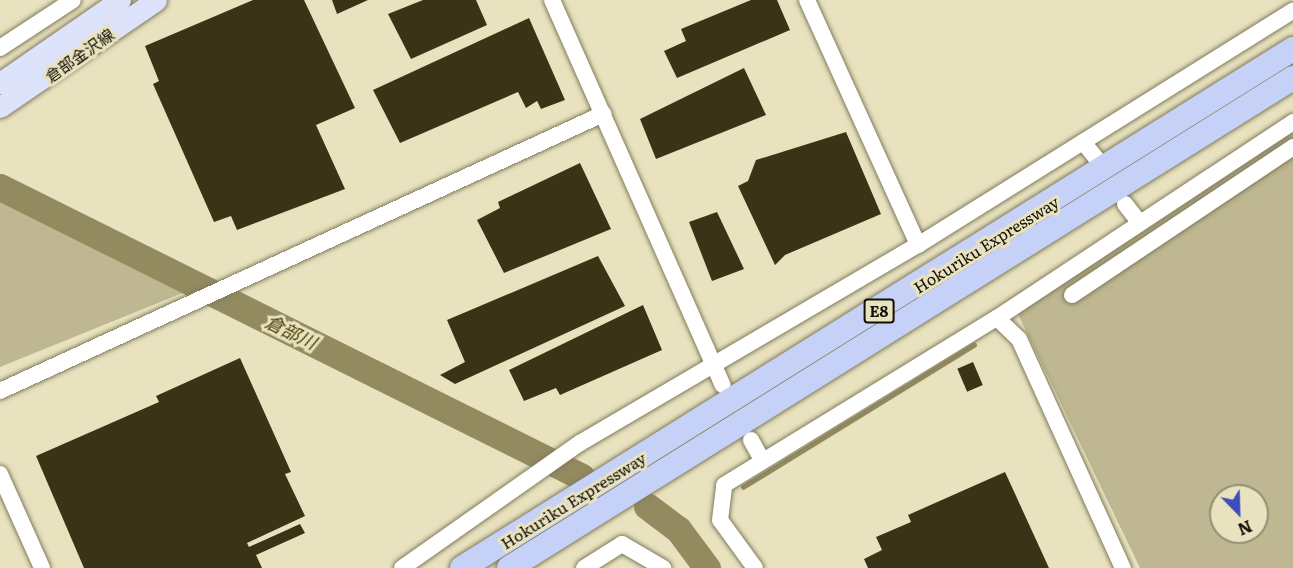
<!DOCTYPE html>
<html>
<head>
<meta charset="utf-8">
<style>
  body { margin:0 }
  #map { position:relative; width:1293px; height:568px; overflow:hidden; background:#e8e2bf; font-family:Literata,"Noto Sans JP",serif }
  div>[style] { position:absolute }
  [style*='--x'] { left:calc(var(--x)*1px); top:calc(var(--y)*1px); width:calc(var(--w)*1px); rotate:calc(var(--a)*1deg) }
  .green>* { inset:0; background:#beb791 }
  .stream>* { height:4.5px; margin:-2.25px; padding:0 2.25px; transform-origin:2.25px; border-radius:2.25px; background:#938a60 }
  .river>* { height:27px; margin:-13.5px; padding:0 13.5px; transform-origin:13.5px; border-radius:13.5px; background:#938a60 }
  .building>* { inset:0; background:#3a3417; transform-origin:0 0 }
  .roads { filter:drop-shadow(0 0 2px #817b5c) drop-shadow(0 0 2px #817b5c) }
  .minor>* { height:16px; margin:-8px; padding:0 8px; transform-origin:8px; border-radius:8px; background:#fff }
  .major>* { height:21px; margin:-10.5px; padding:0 10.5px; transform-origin:10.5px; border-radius:10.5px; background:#dde3fa }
  .highway>* { height:24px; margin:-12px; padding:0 12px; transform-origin:12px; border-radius:12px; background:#c6d1f7 }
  span { translate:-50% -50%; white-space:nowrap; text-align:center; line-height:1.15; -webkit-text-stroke:6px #e8e2bf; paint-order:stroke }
  .shield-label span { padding:2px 4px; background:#e8e2bf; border:2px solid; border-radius:4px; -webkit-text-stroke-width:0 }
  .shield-label { font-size:15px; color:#131105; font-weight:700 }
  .street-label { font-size:16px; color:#131105 }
  .water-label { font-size:18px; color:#453b01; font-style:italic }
  .north { position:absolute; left:1209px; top:484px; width:60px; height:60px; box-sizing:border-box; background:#e8e2bf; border:2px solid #938e75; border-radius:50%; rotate:157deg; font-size:16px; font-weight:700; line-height:24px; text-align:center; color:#131105 }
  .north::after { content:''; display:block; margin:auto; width:21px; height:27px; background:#3e4cc0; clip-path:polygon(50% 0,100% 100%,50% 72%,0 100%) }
</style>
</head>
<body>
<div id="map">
  <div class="green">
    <i style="clip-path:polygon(evenodd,1293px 132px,1293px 568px,1140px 568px,1016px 310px,1293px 132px,1221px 496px,1257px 496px,1257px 532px,1221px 532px,1221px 496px)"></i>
    <i style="clip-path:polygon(0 201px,185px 292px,0 367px)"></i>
  </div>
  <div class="stream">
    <i style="--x:743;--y:487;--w:271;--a:-31.6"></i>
  </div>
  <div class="river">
    <i style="--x:0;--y:187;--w:650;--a:26.49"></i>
    <i style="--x:647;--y:506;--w:39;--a:37"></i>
    <i style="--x:678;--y:529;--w:49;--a:53.4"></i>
  </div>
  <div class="building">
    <i style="clip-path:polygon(253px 0,304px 0,355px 108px,316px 125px,345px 189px,237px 230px,231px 216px,214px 222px,153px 84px,159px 81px,145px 46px)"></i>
    <i style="clip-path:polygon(332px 0,368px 0,337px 14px)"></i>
    <i style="clip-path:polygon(423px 0,476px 0,487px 25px,411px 59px,388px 14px)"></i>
    <i style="clip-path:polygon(751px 0,777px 0,790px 30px,677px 78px,664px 51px,686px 41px,681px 29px)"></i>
    <i style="clip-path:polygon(529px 18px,565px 100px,541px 109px,537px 101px,526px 108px,518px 92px,400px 143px,373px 90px)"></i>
    <i style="clip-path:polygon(744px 68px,766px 115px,656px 159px,640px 119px)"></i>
    <i style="clip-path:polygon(846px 132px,881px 214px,785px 255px,775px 265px,738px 186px,748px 181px,756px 160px)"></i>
    <i style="clip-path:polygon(580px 163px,611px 229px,504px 273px,477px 220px,500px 208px,498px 202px)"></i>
    <i style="clip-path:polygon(717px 212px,744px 269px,712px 281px,689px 222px)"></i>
    <i style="clip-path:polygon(598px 256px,625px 306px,455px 384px,440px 375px,465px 362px,447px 320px)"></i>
    <i style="clip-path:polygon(643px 305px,662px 350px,560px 395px,556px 388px,524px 401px,509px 370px)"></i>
    <i style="clip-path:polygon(240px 358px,291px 472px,285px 474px,305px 516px,247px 543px,249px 547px,300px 524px,305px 533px,256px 555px,262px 568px,84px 568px,36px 456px,159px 402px,156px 396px)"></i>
    <i style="left:973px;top:362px;width:25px;height:17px;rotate:67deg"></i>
    <i style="clip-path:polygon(1005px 472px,1049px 568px,868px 568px,864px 559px,882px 550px,876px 537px,911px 522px,908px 515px)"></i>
  </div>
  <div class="roads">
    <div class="minor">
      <i style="--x:552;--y:0;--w:421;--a:66.1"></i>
      <i style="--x:807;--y:0;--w:269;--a:65.6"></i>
      <i style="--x:0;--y:48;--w:87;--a:-33.3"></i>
      <i style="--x:1083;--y:142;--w:21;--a:51"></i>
      <i style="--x:1125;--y:204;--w:23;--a:52"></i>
      <i style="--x:1072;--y:295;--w:266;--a:-33.8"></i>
      <i style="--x:997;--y:318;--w:30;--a:44"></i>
      <i style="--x:1019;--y:339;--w:252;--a:65.6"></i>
      <i style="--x:0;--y:391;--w:664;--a:-24.67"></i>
      <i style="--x:751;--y:440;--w:21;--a:61"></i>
      <i style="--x:0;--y:474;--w:103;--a:65.9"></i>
      <i style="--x:402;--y:568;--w:218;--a:-35.1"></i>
      <i style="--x:580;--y:443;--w:392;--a:-30.4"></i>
      <i style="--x:918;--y:245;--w:442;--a:-32"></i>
      <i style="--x:584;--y:568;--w:45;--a:-32.3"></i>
      <i style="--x:622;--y:544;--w:48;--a:30.3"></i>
      <i style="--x:755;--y:568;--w:59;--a:-126.1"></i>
      <i style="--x:720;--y:520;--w:35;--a:-83"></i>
      <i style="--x:724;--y:485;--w:320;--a:-31.5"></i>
      <i style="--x:997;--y:318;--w:355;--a:-33.5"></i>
    </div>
    <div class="major">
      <i style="--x:0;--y:83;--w:146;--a:-34.7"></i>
      <i style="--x:0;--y:107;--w:189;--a:-34.4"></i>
    </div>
    <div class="highway">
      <i style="--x:462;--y:568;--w:980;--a:-31.99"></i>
      <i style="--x:509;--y:568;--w:925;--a:-32.01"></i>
    </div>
  </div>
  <div class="shield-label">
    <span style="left:879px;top:311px">E8</span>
  </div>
  <div class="street-label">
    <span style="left:79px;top:55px;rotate:-35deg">倉部金沢線</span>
    <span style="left:986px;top:244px;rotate:-32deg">Hokuriku Expressway</span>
    <span style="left:573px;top:500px;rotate:-32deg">Hokuriku Expressway</span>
  </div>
  <div class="water-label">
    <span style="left:291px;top:332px;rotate:26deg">倉部川</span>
  </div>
  <div class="north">N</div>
</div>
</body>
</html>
